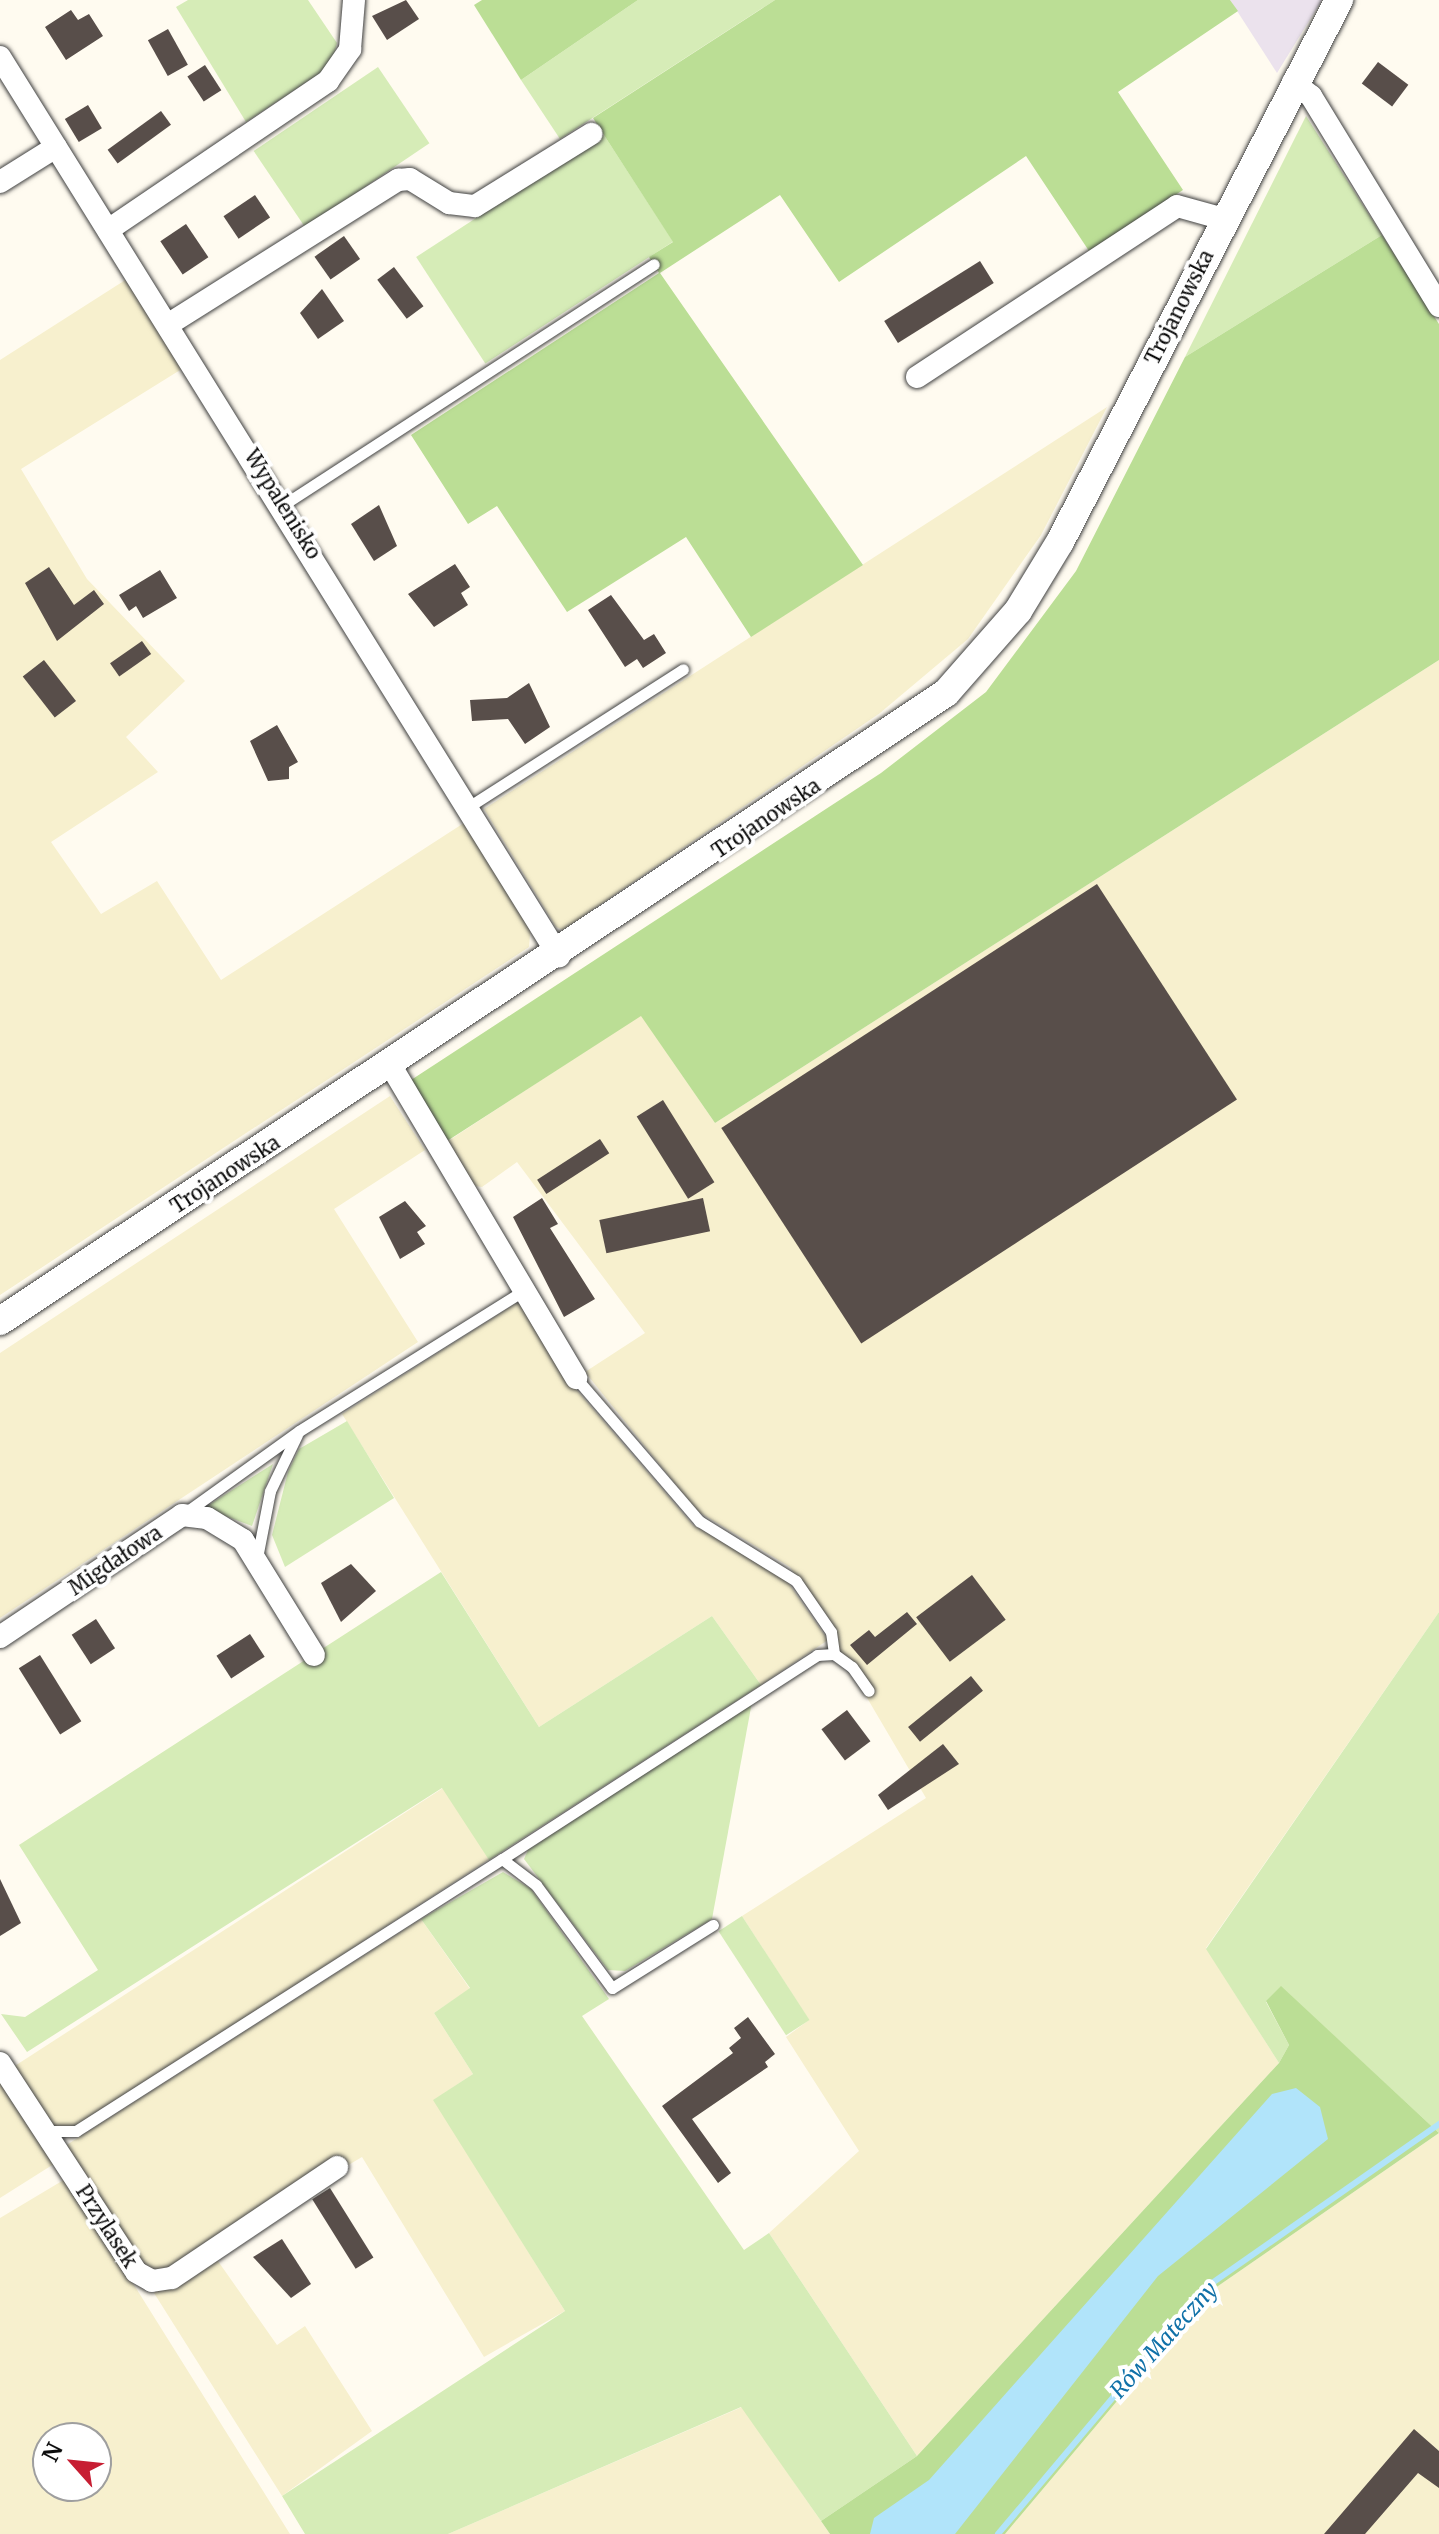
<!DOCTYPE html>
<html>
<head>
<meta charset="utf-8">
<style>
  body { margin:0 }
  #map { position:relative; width:1439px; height:2534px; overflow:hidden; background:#fffbf0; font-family:Merriweather,serif }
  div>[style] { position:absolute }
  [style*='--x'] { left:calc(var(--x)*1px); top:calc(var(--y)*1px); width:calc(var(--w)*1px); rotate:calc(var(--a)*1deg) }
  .industrial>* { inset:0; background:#ebe2ed }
  .farmland>* { inset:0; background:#f7f0ce; transform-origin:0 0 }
  .green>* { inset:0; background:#d6ecb7; transform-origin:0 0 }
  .forest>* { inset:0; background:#bbde95 }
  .water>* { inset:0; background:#b1e4fa }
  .stream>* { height:6px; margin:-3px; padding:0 3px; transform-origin:3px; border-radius:3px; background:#b1e4fa }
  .building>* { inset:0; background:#584e4a; transform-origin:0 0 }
  .roads { filter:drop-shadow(0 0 2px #414141) drop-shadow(0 0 2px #414141) }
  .service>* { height:11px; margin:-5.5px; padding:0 5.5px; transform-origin:5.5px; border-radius:5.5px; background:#fff }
  .minor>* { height:22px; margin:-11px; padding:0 11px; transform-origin:11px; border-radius:11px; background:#fff }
  .tertiary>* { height:28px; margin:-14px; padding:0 14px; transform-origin:14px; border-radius:14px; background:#fff }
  span { translate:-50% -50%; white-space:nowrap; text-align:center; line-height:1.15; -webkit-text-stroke:8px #fff; paint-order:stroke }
  .street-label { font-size:20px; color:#0e0e0e }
  .water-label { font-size:22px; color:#1071a8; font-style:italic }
  .north { position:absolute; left:32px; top:2422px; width:80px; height:80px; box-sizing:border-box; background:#fff; border:2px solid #9f9f9f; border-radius:50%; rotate:297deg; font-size:22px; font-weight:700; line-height:32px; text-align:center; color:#0e0e0e }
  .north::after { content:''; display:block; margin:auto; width:28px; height:36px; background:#c71e33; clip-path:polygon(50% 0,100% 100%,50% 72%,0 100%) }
</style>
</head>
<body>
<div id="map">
  <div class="industrial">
    <i style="clip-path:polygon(1230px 0,1322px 0,1277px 73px)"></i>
  </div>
  <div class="farmland">
    <i style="clip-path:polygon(130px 277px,185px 367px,21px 469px,87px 579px,185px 681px,126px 737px,158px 772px,51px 842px,101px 914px,157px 881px,221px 980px,467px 821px,531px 923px,529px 947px,0 1295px,0 360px)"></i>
    <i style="clip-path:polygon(1107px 407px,1041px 535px,968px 639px,880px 713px,563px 930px,556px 927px,484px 809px)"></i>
    <i style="clip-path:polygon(1439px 660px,1439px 1612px,1206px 1948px,1279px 2063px,917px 2456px,769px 2233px,859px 2151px,786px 2037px,809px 2020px,742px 1916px,926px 1798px,790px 1567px,697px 1511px,585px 1372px,645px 1333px,517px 1162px,482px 1187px,469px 1185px,445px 1143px,641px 1015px,715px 1123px)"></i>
    <i style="clip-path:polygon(390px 1096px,425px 1150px,334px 1209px,418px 1342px,0 1618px,0 1353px)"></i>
    <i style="clip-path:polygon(518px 1302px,568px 1380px,693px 1525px,782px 1574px,828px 1640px,761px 1685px,712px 1616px,539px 1727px,342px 1414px)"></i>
    <i style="left:443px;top:1788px;width:85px;height:512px;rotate:57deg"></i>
    <i style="clip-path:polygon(421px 1919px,470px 1989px,434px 2013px,473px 2074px,434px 2100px,565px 2311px,484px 2357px,362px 2157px,167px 2272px,150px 2273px,65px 2146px)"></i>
    <i style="clip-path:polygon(0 2072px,57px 2162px,0 2198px)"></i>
    <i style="clip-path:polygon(1439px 2133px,1439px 2534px,1005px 2534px,1208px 2293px)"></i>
    <i style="clip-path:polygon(evenodd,67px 2178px,290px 2534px,0 2534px,0 2218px,67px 2178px,48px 2438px,96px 2438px,96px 2486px,48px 2486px,48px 2438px)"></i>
    <i style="clip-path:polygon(213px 2254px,277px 2345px,305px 2326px,372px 2431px,282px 2496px,154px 2293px)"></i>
    <i style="clip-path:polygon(742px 2407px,830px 2534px,448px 2534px)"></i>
  </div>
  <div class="green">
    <i style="clip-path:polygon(188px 0,308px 0,337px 43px,331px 66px,246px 122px,176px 7px)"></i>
    <i style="clip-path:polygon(638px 0,775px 0,560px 139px,521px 80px)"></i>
    <i style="left:378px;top:67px;width:92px;height:150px;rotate:56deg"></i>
    <i style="clip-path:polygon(1306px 116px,1382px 235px,1185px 357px)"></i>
    <i style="left:604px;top:135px;width:127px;height:224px;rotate:57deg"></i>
    <i style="clip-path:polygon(347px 1421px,394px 1498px,285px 1567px,272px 1535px,288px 1472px,299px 1449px)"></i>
    <i style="clip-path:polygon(273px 1464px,252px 1526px,204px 1508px)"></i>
    <i style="clip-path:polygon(441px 1572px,539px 1727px,712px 1616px,761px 1685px,489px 1860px,442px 1788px,27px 2052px,1px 2014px,25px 2017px,98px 1970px,19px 1845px)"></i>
    <i style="clip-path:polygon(1439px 1612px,1439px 2133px,1281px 1987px,1266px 2002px,1289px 2045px,1279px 2063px,1206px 1949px)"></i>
    <i style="clip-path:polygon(752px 1702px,712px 1919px,625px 1971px,608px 1970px,524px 1859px,528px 1850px)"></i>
    <i style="clip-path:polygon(503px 1872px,531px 1889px,609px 1999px,582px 2016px,744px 2250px,769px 2233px,917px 2456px,821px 2521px,741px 2407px,448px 2534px,305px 2534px,282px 2496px,565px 2311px,433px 2100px,473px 2074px,434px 2013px,470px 1988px,421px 1919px)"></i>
    <i style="left:742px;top:1916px;width:124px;height:28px;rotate:57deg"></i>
  </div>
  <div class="forest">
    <i style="clip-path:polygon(482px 0,638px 0,521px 80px,474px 5px)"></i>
    <i style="clip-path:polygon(775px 0,1230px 0,1238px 11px,1118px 92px,1183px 190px,1089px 251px,1026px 156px,839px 282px,780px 195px,660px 273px,863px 565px,751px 637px,686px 537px,567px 612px,497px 506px,468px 524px,411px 435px,659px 273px,649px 257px,673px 242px,593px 118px)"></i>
    <i style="clip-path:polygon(1382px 235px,1439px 324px,1439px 660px,715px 1123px,641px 1016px,444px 1143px,408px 1082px,881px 773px,986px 692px,1076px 571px,1185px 357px)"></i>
    <i style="clip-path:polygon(1281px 1986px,1439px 2133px,1208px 2293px,1005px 2534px,830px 2534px,821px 2521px,917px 2456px,1279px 2063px,1289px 2045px,1266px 2001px)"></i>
  </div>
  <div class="water">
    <i style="clip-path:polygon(1296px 2088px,1320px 2107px,1328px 2139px,1158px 2276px,955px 2534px,870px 2534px,874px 2518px,929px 2480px,1272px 2094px)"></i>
  </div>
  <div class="stream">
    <i style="--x:998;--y:2534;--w:322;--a:-49.9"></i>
    <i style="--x:1205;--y:2288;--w:286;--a:-35"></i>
  </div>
  <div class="building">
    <i style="clip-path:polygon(406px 0,419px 19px,387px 40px,372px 16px)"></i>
    <i style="clip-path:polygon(71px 10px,78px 20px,89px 14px,103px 36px,66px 60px,45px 27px)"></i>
    <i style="left:168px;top:29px;width:41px;height:23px;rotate:61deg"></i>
    <i style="left:1378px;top:62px;width:38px;height:27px;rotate:37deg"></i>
    <i style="left:205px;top:65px;width:30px;height:21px;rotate:57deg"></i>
    <i style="left:88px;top:105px;width:27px;height:27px;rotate:59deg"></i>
    <i style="left:161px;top:111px;width:17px;height:66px;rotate:54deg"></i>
    <i style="left:255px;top:195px;width:27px;height:38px;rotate:56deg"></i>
    <i style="left:186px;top:224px;width:40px;height:31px;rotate:56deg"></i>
    <i style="left:344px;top:236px;width:28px;height:36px;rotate:55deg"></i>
    <i style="left:980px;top:261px;width:26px;height:113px;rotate:58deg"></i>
    <i style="left:394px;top:267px;width:49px;height:21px;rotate:53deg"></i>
    <i style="clip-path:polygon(322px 289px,344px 321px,318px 339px,300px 313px)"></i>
    <i style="clip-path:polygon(379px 505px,397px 546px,374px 561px,351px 524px)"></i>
    <i style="clip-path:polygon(455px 564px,470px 587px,461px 593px,468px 605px,434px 627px,408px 594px)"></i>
    <i style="clip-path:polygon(49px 567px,74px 605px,94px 590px,104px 604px,57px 641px,25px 583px)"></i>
    <i style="clip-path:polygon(160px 570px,177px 598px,143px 618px,136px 606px,129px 611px,119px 595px)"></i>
    <i style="clip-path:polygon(611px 595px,644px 640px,654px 634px,666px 653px,643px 668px,637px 659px,625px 667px,588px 610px)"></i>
    <i style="left:142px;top:641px;width:16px;height:39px;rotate:55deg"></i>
    <i style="left:44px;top:660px;width:52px;height:27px;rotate:52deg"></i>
    <i style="clip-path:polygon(529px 683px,550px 727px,525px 744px,508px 719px,472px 721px,470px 700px,507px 698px)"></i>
    <i style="clip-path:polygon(277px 725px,298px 762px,289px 767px,289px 779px,268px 781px,250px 741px)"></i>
    <i style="left:1097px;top:884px;width:257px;height:448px;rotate:57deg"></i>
    <i style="left:663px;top:1100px;width:97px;height:31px;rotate:58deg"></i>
    <i style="left:600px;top:1139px;width:17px;height:75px;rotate:57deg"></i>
    <i style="clip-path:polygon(542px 1198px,558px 1224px,550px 1228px,595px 1299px,564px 1317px,513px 1217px)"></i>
    <i style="left:703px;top:1198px;width:34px;height:106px;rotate:78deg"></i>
    <i style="clip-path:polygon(405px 1201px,426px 1226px,417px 1232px,425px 1244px,400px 1259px,379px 1217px)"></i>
    <i style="clip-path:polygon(351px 1564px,376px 1591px,341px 1622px,321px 1583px)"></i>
    <i style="left:972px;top:1575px;width:56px;height:70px;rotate:53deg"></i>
    <i style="clip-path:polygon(907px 1612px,917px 1624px,867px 1665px,850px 1645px,869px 1630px,875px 1637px)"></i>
    <i style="left:96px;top:1619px;width:35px;height:29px;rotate:57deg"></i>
    <i style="left:250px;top:1634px;width:27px;height:40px;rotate:57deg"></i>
    <i style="left:40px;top:1655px;width:78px;height:25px;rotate:58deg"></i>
    <i style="left:971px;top:1676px;width:19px;height:81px;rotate:51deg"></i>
    <i style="left:847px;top:1710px;width:39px;height:32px;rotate:53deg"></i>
    <i style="clip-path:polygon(943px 1744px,959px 1764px,888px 1810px,878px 1795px)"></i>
    <i style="clip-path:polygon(0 1879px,21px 1923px,0 1936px)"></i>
    <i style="clip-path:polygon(748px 2017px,775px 2054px,765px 2062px,768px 2067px,692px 2119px,731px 2173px,718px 2183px,662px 2106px,733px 2053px,729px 2048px,741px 2038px,734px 2028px)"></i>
    <i style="left:330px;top:2188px;width:82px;height:21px;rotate:58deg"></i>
    <i style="clip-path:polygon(282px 2239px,311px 2284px,291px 2298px,253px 2257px)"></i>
    <i style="clip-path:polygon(1414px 2429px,1439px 2451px,1439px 2488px,1418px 2473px,1365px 2534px,1324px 2534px)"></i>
  </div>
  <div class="roads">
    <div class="service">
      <i style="--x:283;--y:505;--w:442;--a:-33"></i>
      <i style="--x:470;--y:806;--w:253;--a:-32.7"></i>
      <i style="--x:576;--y:1378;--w:189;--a:49.3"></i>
      <i style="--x:699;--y:1521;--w:114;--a:31.7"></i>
      <i style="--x:796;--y:1581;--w:62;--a:55.5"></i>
      <i style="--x:831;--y:1632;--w:22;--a:82"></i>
      <i style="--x:185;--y:1513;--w:140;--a:-35.7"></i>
      <i style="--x:299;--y:1431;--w:261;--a:-32"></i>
      <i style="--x:257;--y:1558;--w:68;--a:-79"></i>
      <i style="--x:270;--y:1491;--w:62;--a:-64.3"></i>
      <i style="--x:502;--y:1859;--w:375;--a:-32.9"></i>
      <i style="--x:817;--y:1655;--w:17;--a:-3"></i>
      <i style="--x:834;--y:1654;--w:22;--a:36"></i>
      <i style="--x:852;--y:1667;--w:29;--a:55"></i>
      <i style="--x:49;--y:2131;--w:27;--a:0"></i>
      <i style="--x:76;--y:2131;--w:505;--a:-32.56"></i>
      <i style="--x:502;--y:1859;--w:43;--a:37.4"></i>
      <i style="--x:536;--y:1885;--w:128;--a:53.6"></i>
      <i style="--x:612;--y:1988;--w:119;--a:-32"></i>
    </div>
    <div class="minor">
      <i style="--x:0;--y:57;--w:1059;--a:58.13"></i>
      <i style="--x:1293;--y:82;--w:23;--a:38"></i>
      <i style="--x:1311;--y:96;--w:246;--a:58.6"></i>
      <i style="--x:0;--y:182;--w:66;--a:-32"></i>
      <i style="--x:108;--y:230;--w:266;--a:-34.1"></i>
      <i style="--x:328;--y:81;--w:39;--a:-55"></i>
      <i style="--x:350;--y:49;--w:49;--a:-85.3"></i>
      <i style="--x:169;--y:324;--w:271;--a:-32.2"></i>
      <i style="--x:398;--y:180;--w:12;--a:-5"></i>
      <i style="--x:410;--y:179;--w:46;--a:31.6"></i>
      <i style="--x:449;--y:203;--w:26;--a:7"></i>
      <i style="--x:475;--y:206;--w:137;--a:-31.8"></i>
      <i style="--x:917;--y:377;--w:311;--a:-33.3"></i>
      <i style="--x:1177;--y:206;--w:49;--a:15.5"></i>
      <i style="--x:391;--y:1066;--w:363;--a:59.3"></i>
      <i style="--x:0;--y:1637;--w:219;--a:-33.8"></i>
      <i style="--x:182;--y:1515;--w:25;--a:7"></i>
      <i style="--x:207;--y:1518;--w:42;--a:31.4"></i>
      <i style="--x:243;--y:1540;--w:135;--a:58.3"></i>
      <i style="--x:0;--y:2063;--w:249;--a:56.9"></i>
      <i style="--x:136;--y:2272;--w:18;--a:29"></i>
      <i style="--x:152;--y:2281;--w:20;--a:-9"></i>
      <i style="--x:172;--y:2278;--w:199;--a:-33.9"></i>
    </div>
    <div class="tertiary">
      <i style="--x:0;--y:1321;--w:1135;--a:-33.58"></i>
      <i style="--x:946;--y:693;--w:109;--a:-48.7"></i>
      <i style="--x:1018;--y:611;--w:81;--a:-58.7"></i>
      <i style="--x:1060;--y:542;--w:610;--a:-62.76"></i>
    </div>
  </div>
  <div class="street-label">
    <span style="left:1179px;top:307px;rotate:-63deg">Trojanowska</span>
    <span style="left:283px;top:504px;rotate:58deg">Wypalenisko</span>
    <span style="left:766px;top:818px;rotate:-34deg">Trojanowska</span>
    <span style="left:225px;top:1174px;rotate:-33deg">Trojanowska</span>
    <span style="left:115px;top:1560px;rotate:-34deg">Migdałowa</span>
    <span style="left:107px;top:2226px;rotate:57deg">Przylasek</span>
  </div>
  <div class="water-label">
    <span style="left:1164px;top:2340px;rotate:-48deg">Rów Mateczny</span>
  </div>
  <div class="north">N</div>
</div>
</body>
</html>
